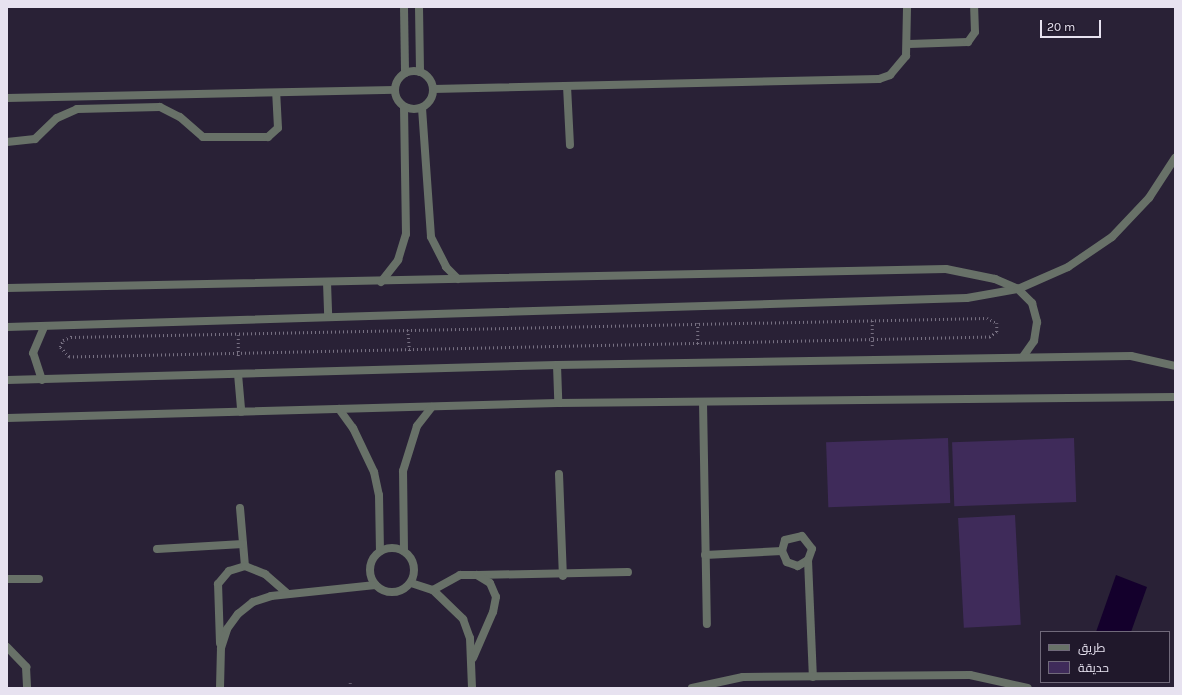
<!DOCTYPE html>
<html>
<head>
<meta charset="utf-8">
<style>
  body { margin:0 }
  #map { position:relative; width:1182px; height:695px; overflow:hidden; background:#292136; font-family:Karla,Cairo,sans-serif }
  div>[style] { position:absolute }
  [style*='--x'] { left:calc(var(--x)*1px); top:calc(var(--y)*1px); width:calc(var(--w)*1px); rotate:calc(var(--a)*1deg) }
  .green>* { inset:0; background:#3f2b5a; transform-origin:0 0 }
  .water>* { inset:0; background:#14002c }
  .path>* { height:2.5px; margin-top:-1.25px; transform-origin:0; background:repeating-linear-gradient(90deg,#777082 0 1px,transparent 0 4px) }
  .lane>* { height:8px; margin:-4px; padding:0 4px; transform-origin:4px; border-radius:4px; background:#687168 }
  .street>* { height:8px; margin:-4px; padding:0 4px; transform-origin:4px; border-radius:4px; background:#687168 }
  .street>.ring { margin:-4px; padding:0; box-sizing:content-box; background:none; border:8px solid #687168; border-radius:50% }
  span { translate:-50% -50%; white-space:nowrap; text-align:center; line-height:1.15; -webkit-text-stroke:3px #20182b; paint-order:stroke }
  .frame { position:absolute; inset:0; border:8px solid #e7e2f0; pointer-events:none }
  .legend { position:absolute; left:1040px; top:631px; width:130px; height:52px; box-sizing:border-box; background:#20182b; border:1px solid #70697a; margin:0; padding:5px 7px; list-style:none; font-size:12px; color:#e7e2f0 }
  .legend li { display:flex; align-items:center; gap:8px; height:20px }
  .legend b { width:20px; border:1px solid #70697a }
  .scale { position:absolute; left:1040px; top:20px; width:61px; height:18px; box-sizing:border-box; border:2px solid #e7e2f0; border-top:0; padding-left:5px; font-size:12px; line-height:14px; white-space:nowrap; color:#e7e2f0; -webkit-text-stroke:3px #20182b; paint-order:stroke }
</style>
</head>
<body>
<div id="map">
  <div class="green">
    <i style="left:948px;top:438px;width:65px;height:122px;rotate:88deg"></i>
    <i style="left:1074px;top:438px;width:64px;height:122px;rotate:88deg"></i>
    <i style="left:1015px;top:515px;width:110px;height:57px;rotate:87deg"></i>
  </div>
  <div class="water">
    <i style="clip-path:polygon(1116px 575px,1147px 587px,1131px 632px,1096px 632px)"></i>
  </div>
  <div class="path">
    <i style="--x:987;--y:318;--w:11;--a:27"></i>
    <i style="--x:997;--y:323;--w:9;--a:90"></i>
    <i style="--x:997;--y:332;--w:9;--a:144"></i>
    <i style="--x:990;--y:337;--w:921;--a:178.76"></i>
    <i style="--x:69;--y:357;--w:13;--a:-132"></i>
    <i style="--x:60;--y:347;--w:8;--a:-67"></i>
    <i style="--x:63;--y:340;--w:9;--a:-21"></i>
    <i style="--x:71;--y:337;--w:916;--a:-1.19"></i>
    <i style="--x:698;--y:323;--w:21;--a:90"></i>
    <i style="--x:408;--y:330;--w:21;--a:85"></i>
    <i style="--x:872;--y:346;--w:27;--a:-90"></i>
    <i style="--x:238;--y:356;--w:21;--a:-90"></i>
    <i style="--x:350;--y:688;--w:5;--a:-90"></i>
  </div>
  <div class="lane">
    <i style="--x:909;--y:44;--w:59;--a:-1.9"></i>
    <i style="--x:968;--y:42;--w:12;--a:-55"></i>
    <i style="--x:975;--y:32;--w:25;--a:-92"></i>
    <i style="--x:567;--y:86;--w:59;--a:87.1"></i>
    <i style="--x:7;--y:142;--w:28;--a:-6"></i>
    <i style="--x:35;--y:139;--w:30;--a:-44"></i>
    <i style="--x:57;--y:118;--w:22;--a:-24"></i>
    <i style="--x:77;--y:109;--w:83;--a:-1.4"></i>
    <i style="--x:160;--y:107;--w:22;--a:27"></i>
    <i style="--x:180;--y:117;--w:30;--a:41"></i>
    <i style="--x:203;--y:137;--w:65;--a:0"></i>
    <i style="--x:268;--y:137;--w:13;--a:-42"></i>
    <i style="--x:278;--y:128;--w:35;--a:-93"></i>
    <i style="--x:703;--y:402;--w:222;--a:89"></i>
    <i style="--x:559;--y:474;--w:102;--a:87.8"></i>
    <i style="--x:240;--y:508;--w:58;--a:85.1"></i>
    <i style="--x:157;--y:549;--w:86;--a:-3.3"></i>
    <i style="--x:705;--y:555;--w:77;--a:-3"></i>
    <i style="--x:808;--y:560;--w:12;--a:149"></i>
    <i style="--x:798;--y:566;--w:12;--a:-160"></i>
    <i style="--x:787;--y:562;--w:12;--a:-114"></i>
    <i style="--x:782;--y:551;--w:11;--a:-75"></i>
    <i style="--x:785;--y:540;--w:17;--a:-13"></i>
    <i style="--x:802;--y:536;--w:16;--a:52"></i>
    <i style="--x:812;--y:549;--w:12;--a:110"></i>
    <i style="--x:808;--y:560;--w:117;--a:87.6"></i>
    <i style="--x:477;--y:575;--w:151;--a:-1.1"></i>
    <i style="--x:7;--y:579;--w:32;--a:0"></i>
  </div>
  <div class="street">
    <i style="--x:404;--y:7;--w:66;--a:89.1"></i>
    <i style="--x:419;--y:7;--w:65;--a:89.1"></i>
    <i class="ring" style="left:395px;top:71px;width:30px;height:30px"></i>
    <i style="--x:433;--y:89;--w:446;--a:-1.3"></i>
    <i style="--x:879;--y:79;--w:12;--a:-20"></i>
    <i style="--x:890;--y:75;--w:25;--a:-50"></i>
    <i style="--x:906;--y:56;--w:49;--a:-88.8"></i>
    <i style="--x:7;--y:98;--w:388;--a:-1.2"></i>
    <i style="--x:422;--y:108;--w:129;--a:86"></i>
    <i style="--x:431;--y:237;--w:34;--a:63"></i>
    <i style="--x:446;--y:267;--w:17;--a:45"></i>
    <i style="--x:327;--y:282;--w:35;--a:88"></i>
    <i style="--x:381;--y:282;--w:28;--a:-52"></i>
    <i style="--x:398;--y:260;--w:27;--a:-73"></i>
    <i style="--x:406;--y:234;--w:127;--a:-90.9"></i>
    <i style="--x:7;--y:288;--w:939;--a:-1.16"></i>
    <i style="--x:946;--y:269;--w:50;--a:11.5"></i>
    <i style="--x:995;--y:279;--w:25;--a:23"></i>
    <i style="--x:1018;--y:289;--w:20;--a:45"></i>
    <i style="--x:1032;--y:303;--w:20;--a:75"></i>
    <i style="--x:1037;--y:322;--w:19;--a:99"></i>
    <i style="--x:1034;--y:341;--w:19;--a:125"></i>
    <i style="--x:7;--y:327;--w:960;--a:-1.73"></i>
    <i style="--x:967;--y:298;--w:52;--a:-10"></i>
    <i style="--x:1018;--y:289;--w:55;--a:-23.7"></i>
    <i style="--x:1068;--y:267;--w:53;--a:-34.3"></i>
    <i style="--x:1112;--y:237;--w:54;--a:-46.5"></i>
    <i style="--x:1149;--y:198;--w:48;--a:-57"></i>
    <i style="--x:557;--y:365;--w:38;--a:88"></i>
    <i style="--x:238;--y:374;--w:38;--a:85"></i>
    <i style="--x:7;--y:380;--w:550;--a:-1.56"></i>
    <i style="--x:557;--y:365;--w:574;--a:-0.9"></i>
    <i style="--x:1131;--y:356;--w:45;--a:12.8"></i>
    <i style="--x:42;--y:380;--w:28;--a:-108"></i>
    <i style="--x:33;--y:353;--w:28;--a:-67"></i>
    <i style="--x:339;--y:409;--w:24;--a:54"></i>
    <i style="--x:353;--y:428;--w:49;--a:64.5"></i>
    <i style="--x:374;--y:472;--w:24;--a:78"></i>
    <i style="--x:379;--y:495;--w:56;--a:89"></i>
    <i style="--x:7;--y:418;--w:551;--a:-1.56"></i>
    <i style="--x:558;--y:403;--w:617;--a:-0.56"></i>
    <i class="ring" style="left:370px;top:548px;width:36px;height:36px"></i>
    <i style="--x:404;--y:551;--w:80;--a:-90.7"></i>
    <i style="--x:403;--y:471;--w:47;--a:-72.7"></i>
    <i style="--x:417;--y:426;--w:24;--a:-52"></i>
    <i style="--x:411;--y:583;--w:23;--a:18"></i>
    <i style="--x:433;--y:590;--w:42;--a:44"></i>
    <i style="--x:463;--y:619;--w:20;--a:70"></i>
    <i style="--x:470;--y:638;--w:50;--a:87.7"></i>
    <i style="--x:433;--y:590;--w:31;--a:-29"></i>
    <i style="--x:460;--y:575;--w:17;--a:0"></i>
    <i style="--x:477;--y:575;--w:15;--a:32"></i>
    <i style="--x:490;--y:583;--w:15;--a:67"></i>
    <i style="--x:496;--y:597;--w:15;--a:101"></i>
    <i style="--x:493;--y:612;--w:50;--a:113.5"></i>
    <i style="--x:220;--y:643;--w:59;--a:-91.9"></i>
    <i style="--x:218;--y:584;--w:17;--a:-50"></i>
    <i style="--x:229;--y:571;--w:17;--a:-17"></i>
    <i style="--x:245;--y:566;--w:22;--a:22"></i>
    <i style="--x:265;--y:574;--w:30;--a:41"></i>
    <i style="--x:7;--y:647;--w:28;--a:46"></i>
    <i style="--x:26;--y:667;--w:21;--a:87"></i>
    <i style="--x:220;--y:688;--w:40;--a:-88.6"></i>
    <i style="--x:221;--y:648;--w:20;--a:-72"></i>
    <i style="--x:227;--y:629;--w:19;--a:-54"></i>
    <i style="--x:238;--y:614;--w:19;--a:-39"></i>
    <i style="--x:253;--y:602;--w:19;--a:-18"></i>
    <i style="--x:271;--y:596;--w:105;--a:-6"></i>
    <i style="--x:692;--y:688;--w:52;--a:-12.2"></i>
    <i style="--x:743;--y:677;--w:227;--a:-0.5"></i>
    <i style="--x:970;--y:675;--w:59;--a:12.6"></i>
  </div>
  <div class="frame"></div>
  <ul class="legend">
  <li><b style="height:5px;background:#687168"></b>طريق</li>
  <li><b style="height:11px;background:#3f2b5a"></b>حديقة</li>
  </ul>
  <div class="scale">20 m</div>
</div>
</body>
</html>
